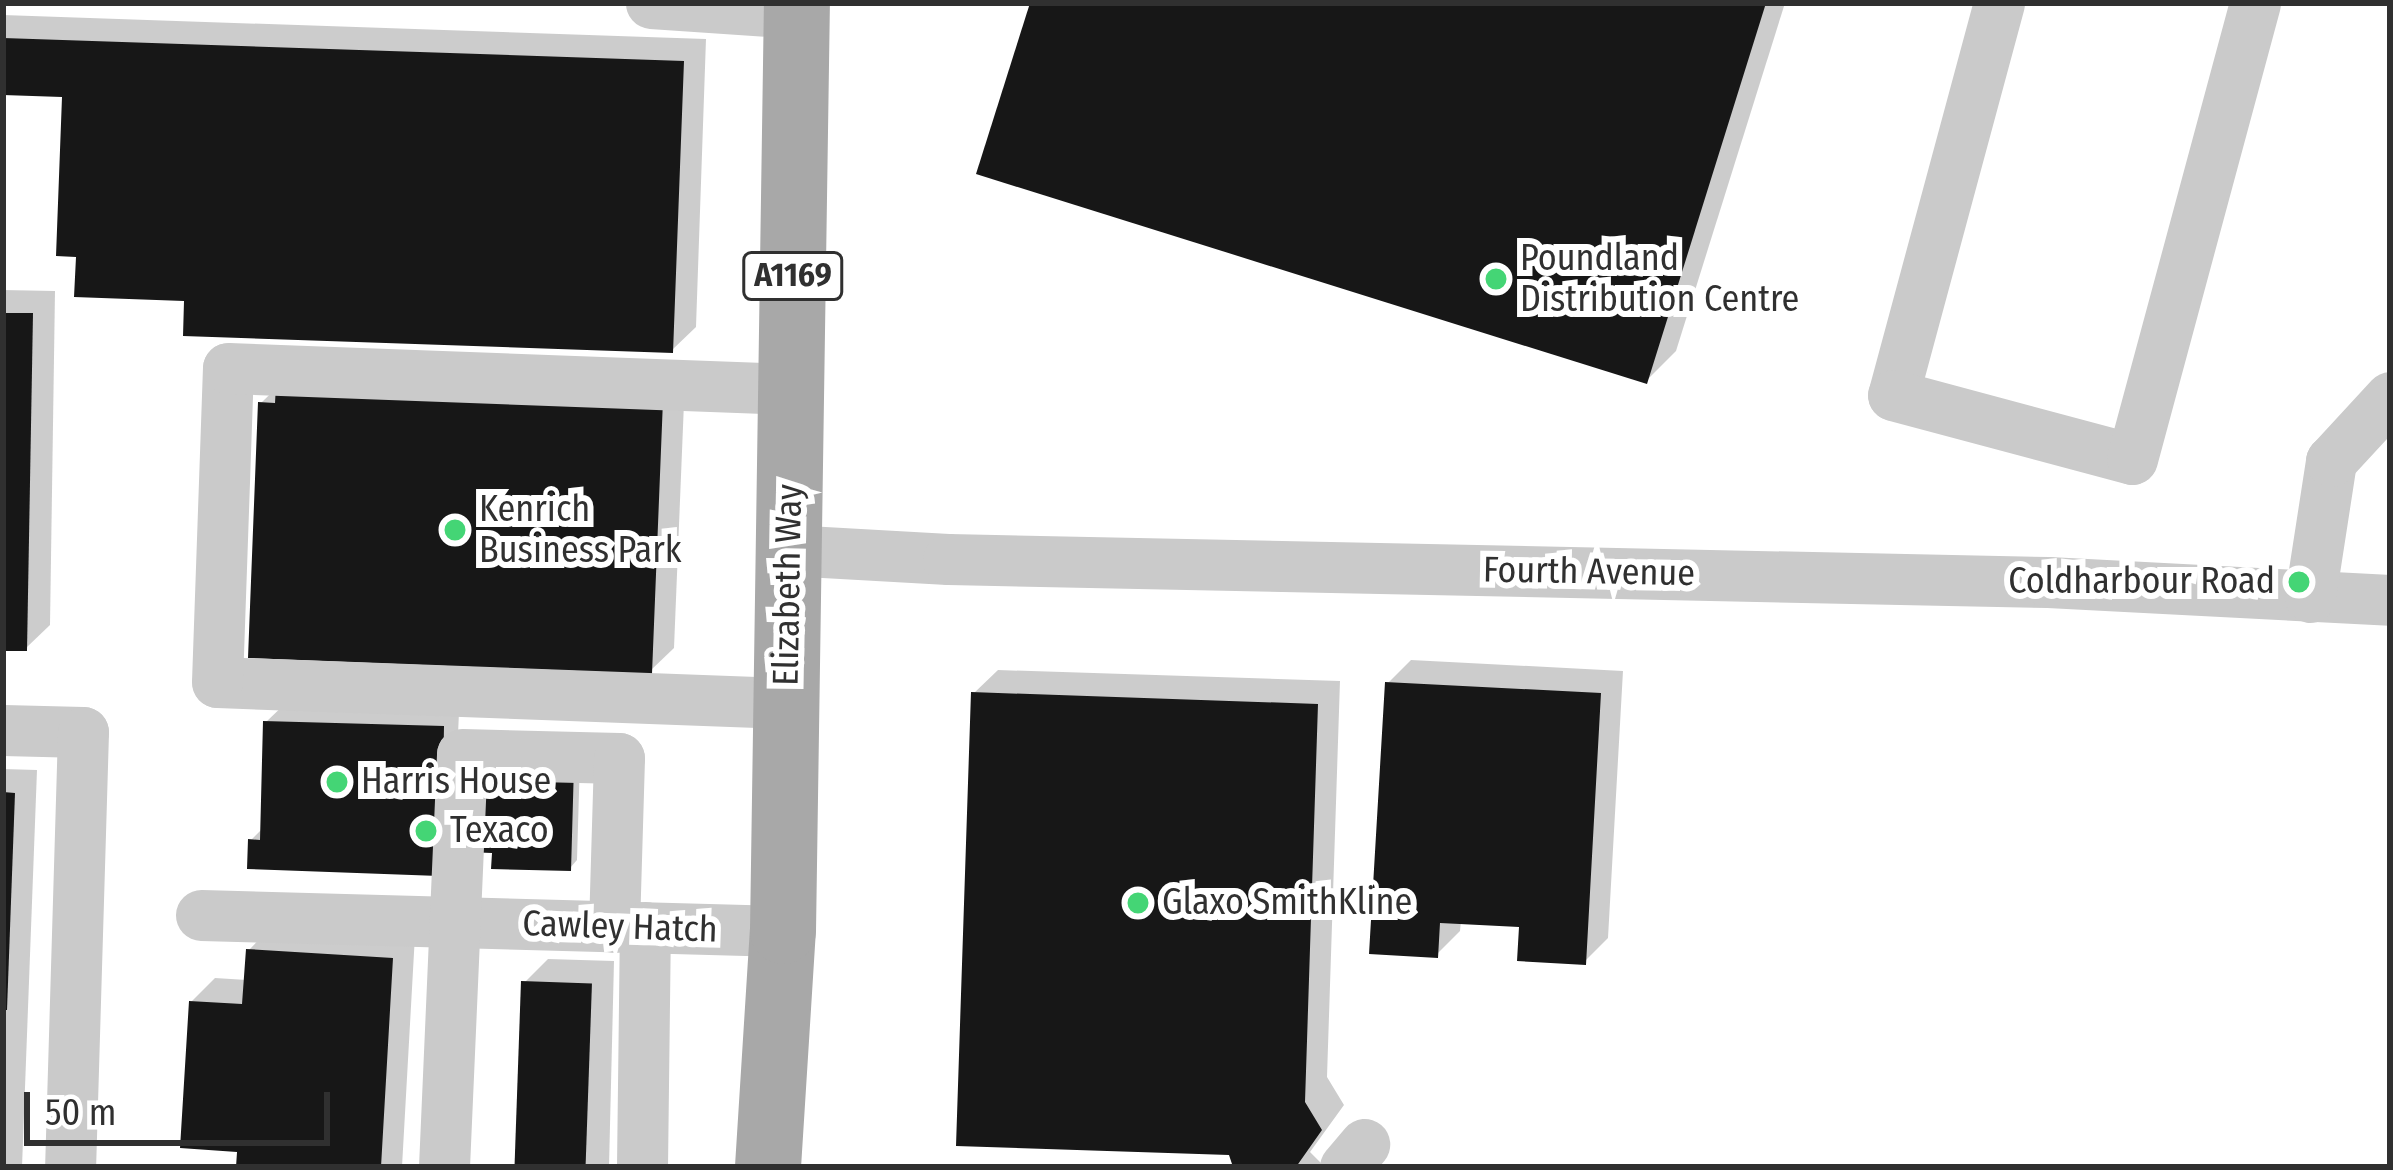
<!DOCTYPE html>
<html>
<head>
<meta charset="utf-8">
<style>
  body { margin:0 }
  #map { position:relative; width:2393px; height:1170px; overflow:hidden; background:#fff; font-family:"Fira Sans Condensed",sans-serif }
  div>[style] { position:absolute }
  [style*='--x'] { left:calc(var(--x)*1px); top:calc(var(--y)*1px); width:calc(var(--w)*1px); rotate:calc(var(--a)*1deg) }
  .shadow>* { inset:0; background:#0003 }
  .building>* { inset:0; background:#171717; transform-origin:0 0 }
  .minor>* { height:51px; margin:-25.5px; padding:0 25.5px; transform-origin:25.5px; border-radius:25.5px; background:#cacaca }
  .major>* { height:66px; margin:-33px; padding:0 33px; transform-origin:33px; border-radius:33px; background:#a8a8a8 }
  .dots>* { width:33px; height:33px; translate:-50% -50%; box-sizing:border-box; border:6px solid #fff; border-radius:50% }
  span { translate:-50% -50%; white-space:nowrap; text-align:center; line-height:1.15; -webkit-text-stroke:12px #fff; paint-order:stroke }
  .shield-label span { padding:3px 9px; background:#fff; border:3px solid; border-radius:9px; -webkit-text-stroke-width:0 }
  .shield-label { font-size:33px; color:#303030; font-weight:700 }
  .poi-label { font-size:36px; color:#303030 }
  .left { translate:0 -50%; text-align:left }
  .right { translate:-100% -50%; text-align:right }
  .street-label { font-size:36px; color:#303030 }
  .frame { position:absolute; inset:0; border:6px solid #303030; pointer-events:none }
  .scale { position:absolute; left:24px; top:1092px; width:306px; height:54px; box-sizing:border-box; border:6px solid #303030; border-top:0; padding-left:15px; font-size:36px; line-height:42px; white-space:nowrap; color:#303030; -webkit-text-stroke:9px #fff; paint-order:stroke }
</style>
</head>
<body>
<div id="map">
  <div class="shadow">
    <i style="clip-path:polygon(1033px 3px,1785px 3px,1676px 351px,1646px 381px)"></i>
    <i style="clip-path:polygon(3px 15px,706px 39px,696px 327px,672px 350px,187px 298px,79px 254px,65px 94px,3px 92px)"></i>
    <i style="clip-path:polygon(3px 290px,55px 291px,50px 625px,26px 648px,3px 648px)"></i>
    <i style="clip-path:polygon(302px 363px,685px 378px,674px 648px,650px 671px,261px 403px)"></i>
    <i style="clip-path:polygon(1411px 660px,1623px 671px,1608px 938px,1584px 962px,1523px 925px,1461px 921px,1460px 931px,1437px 954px,1388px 683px)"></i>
    <i style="clip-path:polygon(998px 670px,1340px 681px,1327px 1077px,1344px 1105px,1310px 1152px,1325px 1167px,1236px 1167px,974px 693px)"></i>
    <i style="clip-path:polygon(evenodd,290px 699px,459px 712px,456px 781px,497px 782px,580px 759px,577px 860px,570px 868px,495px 850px,251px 840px,263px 828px,266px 722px,290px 699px,456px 784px,509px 786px,509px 792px,456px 790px,456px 784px)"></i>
    <i style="clip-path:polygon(3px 769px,37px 770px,22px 1167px,3px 1167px)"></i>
    <i style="clip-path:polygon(272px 926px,415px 935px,402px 1167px,239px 1167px,240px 1149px,191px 1002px,215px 978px,247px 980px,249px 950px)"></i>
    <i style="clip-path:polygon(548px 959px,614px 961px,609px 1167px,519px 1167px,524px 983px)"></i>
  </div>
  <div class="building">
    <i style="clip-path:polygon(1030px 3px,1766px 3px,1647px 384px,976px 174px)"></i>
    <i style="clip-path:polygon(3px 38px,684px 61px,673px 353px,183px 336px,184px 301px,74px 297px,76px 257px,56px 256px,62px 97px,3px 95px)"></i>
    <i style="clip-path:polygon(3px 313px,33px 313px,27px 651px,3px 651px)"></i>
    <i style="clip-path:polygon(276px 385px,663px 400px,652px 674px,248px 658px,258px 402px,275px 403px)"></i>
    <i style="clip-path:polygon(1385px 682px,1601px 693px,1586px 965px,1517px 961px,1519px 927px,1440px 923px,1438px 958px,1369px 954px)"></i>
    <i style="clip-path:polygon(971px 692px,1318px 704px,1305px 1102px,1322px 1130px,1296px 1167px,1233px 1167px,1229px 1155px,956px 1146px)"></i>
    <i style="clip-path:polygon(263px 721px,444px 726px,443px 787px,494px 789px,495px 763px,574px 765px,571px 871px,491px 869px,492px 853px,440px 851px,439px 876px,247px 869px,248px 839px,260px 840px)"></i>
    <i style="clip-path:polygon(3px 792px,15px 793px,7px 1010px,3px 1010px)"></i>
    <i style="clip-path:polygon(246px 949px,393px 958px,381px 1167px,236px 1167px,237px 1152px,180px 1148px,189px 1001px,242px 1004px)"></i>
    <i style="left:521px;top:981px;width:71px;height:186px;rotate:2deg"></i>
  </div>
  <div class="minor">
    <i style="--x:651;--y:3;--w:146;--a:3.9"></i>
    <i style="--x:1999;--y:3;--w:406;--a:105.1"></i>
    <i style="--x:1893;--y:395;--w:247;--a:15"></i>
    <i style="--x:2132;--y:459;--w:472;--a:-74.9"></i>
    <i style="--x:788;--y:550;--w:160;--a:3.2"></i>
    <i style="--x:948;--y:559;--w:1100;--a:1.2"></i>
    <i style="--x:2048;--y:582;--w:342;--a:3"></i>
    <i style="--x:2310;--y:597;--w:138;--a:-81.2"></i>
    <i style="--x:2331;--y:461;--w:87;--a:-47.3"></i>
    <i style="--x:786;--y:703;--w:569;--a:-177.89"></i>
    <i style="--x:217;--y:682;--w:314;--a:-88"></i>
    <i style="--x:228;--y:368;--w:563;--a:2.14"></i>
    <i style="--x:3;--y:730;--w:80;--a:1.4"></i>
    <i style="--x:83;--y:732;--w:435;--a:91.7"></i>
    <i style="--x:201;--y:915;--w:582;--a:1.57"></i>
    <i style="--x:444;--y:1167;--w:413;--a:-87.5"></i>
    <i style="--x:462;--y:754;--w:157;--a:1.5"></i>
    <i style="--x:619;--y:758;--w:169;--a:91.7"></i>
    <i style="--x:642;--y:1167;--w:240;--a:-89.3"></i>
    <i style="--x:1345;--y:1167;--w:30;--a:-50"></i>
  </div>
  <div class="major">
    <i style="--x:768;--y:1167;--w:236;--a:-86.4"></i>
    <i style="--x:783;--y:931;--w:928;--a:-89.14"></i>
  </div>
  <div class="dots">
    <i style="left:1496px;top:279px;background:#44d575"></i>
    <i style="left:455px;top:530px;background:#44d575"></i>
    <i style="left:2299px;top:582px;background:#44d575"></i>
    <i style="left:337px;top:782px;background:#44d575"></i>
    <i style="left:426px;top:831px;background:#44d575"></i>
    <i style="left:1138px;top:903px;background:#44d575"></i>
  </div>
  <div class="shield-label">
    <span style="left:793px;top:276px">A1169</span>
  </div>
  <div class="poi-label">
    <span class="left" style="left:1520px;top:279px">Poundland<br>Distribution Centre</span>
    <span class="left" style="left:479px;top:530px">Kenrich<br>Business Park</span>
    <span class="right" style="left:2275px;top:582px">Coldharbour Road</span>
    <span class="left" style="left:361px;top:782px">Harris House</span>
    <span class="left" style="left:450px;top:831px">Texaco</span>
    <span class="left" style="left:1162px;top:903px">Glaxo SmithKline</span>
  </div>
  <div class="street-label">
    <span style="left:1589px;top:572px;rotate:1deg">Fourth Avenue</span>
    <span style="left:788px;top:585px;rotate:-89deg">Elizabeth Way</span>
    <span style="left:620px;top:927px;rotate:2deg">Cawley Hatch</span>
  </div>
  <div class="frame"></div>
  <div class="scale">50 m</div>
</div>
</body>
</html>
